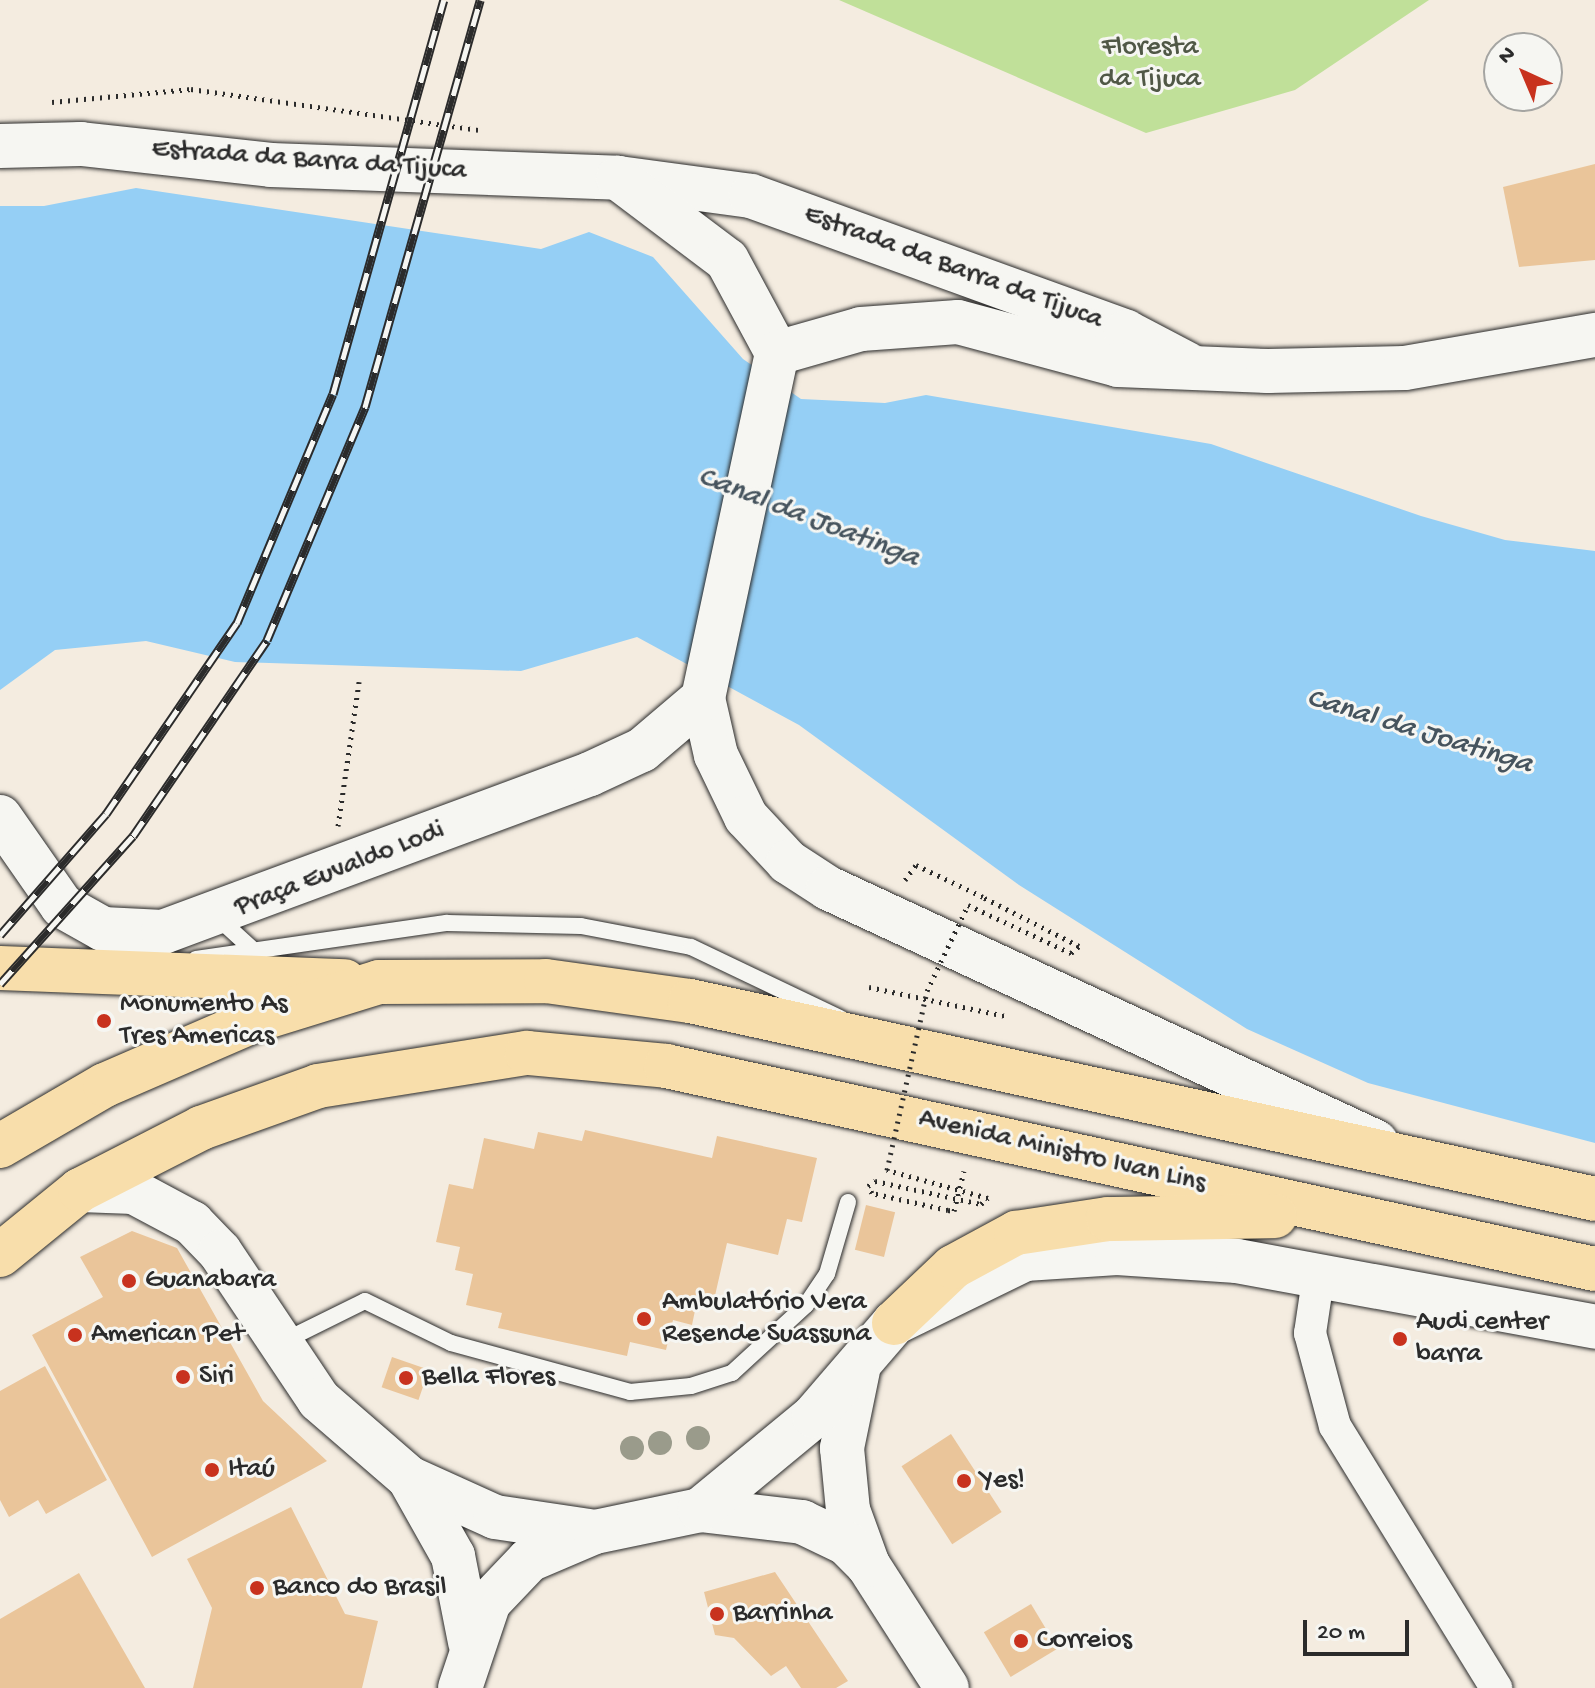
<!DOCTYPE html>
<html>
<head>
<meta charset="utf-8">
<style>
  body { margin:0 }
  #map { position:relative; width:1595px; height:1688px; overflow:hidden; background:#f4ece0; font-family:"Gochi Hand",sans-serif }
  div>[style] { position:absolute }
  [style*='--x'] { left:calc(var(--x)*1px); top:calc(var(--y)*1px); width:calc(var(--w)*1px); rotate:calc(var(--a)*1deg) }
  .green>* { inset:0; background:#c0e099 }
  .water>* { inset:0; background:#95cff5 }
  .building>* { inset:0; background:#eac59a; transform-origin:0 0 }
  .path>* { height:5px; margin-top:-2.5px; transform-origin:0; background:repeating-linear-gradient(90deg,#2b2b2b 0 2px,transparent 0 8px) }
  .roads { filter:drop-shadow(0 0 2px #2b2b2b) drop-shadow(0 0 2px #2b2b2b) }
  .lane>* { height:16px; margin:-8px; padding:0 8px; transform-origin:8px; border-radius:8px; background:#f6f6f2 }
  .street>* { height:32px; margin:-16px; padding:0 16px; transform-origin:16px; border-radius:16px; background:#f6f6f2 }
  .secondary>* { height:44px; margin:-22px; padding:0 22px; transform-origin:22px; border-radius:22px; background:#f6f6f2 }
  .highway>* { height:44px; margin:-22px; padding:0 22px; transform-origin:22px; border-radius:22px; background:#f8deab }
  .rail>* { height:9px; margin-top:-4.5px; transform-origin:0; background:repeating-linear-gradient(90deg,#f6f6f2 0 18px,#2b2b2b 0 36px); box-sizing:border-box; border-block:2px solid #2b2b2b }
  .path-bridge>* { height:5px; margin-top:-2.5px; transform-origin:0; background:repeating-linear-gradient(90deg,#2b2b2b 0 2px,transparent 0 8px) }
  .trees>* { width:24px; height:24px; margin:-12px; border-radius:50%; background:#9a9b8b }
  .dots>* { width:22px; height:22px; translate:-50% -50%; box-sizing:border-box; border:4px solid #f6f6f2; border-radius:50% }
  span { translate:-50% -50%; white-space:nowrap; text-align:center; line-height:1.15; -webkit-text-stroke:6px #f6f6f2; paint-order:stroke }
  .park-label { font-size:28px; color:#505846 }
  .street-label { font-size:28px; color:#2b2b2b }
  .poi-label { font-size:28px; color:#2b2b2b }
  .left { translate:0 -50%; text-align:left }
  .water-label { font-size:30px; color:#46545e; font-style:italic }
  .north { position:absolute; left:1483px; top:32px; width:80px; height:80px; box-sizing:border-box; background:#f6f6f2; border:2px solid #a5a5a2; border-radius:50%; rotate:316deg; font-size:22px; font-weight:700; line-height:32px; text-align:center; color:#2b2b2b }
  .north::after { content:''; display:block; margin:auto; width:28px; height:36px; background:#c8321e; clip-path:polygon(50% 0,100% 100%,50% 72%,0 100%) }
  .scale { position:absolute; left:1303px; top:1620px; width:106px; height:36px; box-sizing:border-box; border:4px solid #2b2b2b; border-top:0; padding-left:10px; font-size:24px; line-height:28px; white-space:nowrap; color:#2b2b2b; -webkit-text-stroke:6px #f6f6f2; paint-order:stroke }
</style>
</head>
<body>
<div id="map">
  <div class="green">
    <i style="clip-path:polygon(839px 0,1429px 0,1295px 90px,1146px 133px)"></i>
  </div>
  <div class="water">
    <i style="clip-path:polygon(136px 188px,541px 249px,589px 232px,653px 257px,743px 359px,801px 399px,885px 403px,926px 395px,1211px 444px,1421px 516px,1505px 540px,1595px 551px,1595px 1143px,1368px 1083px,1247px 1029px,1019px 885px,799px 725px,637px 637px,521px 671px,235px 662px,146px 641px,55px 650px,0 690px,0 206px,44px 206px)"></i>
  </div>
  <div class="building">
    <i style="clip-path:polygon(1595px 164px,1595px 260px,1519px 267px,1503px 187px)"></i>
    <i style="clip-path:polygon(585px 1130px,712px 1158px,717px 1136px,817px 1158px,802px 1222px,787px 1219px,778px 1255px,727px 1243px,714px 1300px,698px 1296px,692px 1325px,673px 1320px,666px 1350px,630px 1342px,627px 1356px,498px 1328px,502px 1313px,466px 1305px,473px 1274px,455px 1270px,460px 1247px,436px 1242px,449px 1184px,473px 1189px,484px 1138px,534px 1149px,538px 1132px,582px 1141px)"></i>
    <i style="left:866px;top:1205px;width:30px;height:46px;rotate:14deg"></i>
    <i style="clip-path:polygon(132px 1231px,177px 1248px,263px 1401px,327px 1461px,152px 1557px,32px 1335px,103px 1297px,80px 1257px)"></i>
    <i style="left:392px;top:1357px;width:39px;height:32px;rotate:19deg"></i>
    <i style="clip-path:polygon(45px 1366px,107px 1480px,46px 1514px,38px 1500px,9px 1517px,0 1500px,0 1391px)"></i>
    <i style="left:951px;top:1434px;width:93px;height:59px;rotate:57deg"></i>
    <i style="clip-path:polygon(291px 1507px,345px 1614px,378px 1621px,362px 1688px,193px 1688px,212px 1608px,187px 1559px)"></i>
    <i style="clip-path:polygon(775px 1572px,848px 1681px,836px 1688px,801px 1688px,786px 1666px,771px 1676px,734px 1638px,715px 1635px,704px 1592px)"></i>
    <i style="clip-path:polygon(79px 1573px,145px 1688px,0 1688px,0 1619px)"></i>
    <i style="left:1031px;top:1604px;width:52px;height:55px;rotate:59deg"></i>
  </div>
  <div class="path">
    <i style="--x:52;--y:102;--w:140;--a:-5.3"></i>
    <i style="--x:191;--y:89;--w:290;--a:8.1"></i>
    <i style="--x:338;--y:826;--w:146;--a:-81.7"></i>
    <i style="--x:905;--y:880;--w:19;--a:-54"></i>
    <i style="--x:916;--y:865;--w:74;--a:25.5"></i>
    <i style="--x:869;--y:987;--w:139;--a:12"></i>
    <i style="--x:948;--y:1210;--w:6;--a:9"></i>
    <i style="--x:954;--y:1211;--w:41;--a:-76"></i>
  </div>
  <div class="roads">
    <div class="lane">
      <i style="--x:217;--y:917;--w:46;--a:42.4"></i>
      <i style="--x:196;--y:959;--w:254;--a:-8.2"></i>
      <i style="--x:447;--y:923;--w:134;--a:1.3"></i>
      <i style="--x:581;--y:926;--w:112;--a:10.8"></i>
      <i style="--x:691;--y:947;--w:165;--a:25.5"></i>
      <i style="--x:284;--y:1341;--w:90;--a:-26.3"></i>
      <i style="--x:365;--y:1301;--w:96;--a:26"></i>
      <i style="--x:451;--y:1343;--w:186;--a:15.3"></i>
      <i style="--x:630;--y:1392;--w:61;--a:-5.6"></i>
      <i style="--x:691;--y:1386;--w:43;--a:-17.6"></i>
      <i style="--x:732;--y:1373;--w:100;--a:-42.6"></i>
      <i style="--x:806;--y:1305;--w:37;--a:-56"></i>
      <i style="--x:827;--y:1274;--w:75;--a:-73.7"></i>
    </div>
    <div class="street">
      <i style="--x:1319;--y:1273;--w:61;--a:98.5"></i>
      <i style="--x:1310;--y:1333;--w:96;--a:75"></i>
      <i style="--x:1335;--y:1426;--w:308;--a:58.4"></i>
    </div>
    <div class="secondary">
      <i style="--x:0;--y:146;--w:81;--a:-1.4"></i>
      <i style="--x:81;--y:144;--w:191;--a:6.3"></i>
      <i style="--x:271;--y:165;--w:347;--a:2.1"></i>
      <i style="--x:618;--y:178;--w:134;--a:7.7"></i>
      <i style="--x:751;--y:196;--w:399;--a:19.9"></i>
      <i style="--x:1126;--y:332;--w:69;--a:27.7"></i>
      <i style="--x:618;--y:178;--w:136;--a:37"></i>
      <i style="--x:727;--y:260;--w:106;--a:61.7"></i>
      <i style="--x:777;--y:353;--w:353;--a:102.1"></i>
      <i style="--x:703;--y:698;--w:58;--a:77.2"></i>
      <i style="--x:716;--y:755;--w:69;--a:64.2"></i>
      <i style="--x:746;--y:817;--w:62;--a:47"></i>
      <i style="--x:788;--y:862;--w:48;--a:33"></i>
      <i style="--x:828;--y:888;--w:604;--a:24.87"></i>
      <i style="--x:777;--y:353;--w:87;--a:-15.9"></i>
      <i style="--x:861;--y:329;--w:97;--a:-4.1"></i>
      <i style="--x:958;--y:322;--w:166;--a:15"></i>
      <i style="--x:1118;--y:365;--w:150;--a:2.3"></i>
      <i style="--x:1268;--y:371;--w:137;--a:-1.3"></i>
      <i style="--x:1405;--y:368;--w:193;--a:-9.9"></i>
      <i style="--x:0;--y:817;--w:108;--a:55.1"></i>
      <i style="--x:62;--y:906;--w:47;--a:29.3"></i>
      <i style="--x:103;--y:929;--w:60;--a:2.9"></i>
      <i style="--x:163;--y:932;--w:455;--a:-20.3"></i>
      <i style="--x:590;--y:774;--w:57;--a:-24.8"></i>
      <i style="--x:642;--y:750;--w:80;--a:-40.4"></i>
      <i style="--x:80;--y:1190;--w:54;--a:2.1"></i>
      <i style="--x:134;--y:1192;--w:66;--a:28.1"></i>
      <i style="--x:192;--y:1223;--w:40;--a:46"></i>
      <i style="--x:220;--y:1252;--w:178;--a:56.2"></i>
      <i style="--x:319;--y:1400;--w:119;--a:40.9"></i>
      <i style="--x:409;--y:1478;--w:94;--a:24.4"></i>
      <i style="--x:495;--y:1517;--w:95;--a:8.5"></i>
      <i style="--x:858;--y:1370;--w:80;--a:101.6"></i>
      <i style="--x:842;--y:1448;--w:62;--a:84.5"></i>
      <i style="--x:848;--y:1510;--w:59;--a:70"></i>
      <i style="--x:868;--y:1565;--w:146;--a:57.3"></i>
      <i style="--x:409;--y:1478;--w:90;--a:60.6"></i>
      <i style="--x:453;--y:1556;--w:88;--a:78.8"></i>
      <i style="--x:700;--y:1510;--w:103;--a:6.7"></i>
      <i style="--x:802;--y:1522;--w:49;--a:25.5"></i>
      <i style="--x:846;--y:1543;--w:31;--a:45"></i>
      <i style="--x:460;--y:1688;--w:91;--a:-71.4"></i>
      <i style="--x:489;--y:1602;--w:58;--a:-46.4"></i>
      <i style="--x:529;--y:1560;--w:72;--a:-23"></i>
      <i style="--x:595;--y:1532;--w:107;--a:-11.8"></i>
      <i style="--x:700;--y:1510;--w:148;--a:-39.5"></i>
      <i style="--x:814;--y:1416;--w:123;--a:-49.3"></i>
      <i style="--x:894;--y:1323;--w:146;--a:-26"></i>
      <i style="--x:1025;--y:1259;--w:92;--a:-3.7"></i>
      <i style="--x:1117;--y:1253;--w:120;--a:3.8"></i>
      <i style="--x:1237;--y:1261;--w:364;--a:10.4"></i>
    </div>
    <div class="highway">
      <i style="--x:0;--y:968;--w:345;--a:2.2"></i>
      <i style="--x:0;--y:1146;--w:121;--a:-30.2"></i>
      <i style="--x:105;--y:1085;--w:161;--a:-23.4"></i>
      <i style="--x:253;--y:1021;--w:132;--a:-17.2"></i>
      <i style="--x:379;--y:982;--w:167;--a:-0.3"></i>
      <i style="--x:546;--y:981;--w:145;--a:7.9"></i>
      <i style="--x:690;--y:1001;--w:926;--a:12.34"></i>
      <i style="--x:0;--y:1255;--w:103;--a:-39.1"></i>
      <i style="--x:80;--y:1190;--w:136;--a:-27.1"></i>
      <i style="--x:201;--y:1128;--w:124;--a:-19.7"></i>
      <i style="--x:318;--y:1086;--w:212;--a:-9"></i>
      <i style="--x:527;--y:1053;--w:140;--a:5.3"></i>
      <i style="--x:666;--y:1066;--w:951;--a:12.33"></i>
      <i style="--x:894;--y:1323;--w:81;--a:-43.5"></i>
      <i style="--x:953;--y:1267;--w:72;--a:-28.4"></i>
      <i style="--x:1016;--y:1233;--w:93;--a:-8.7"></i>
      <i style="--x:1108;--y:1219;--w:167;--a:-1"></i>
    </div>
  </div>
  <div class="rail">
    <i style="--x:0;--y:935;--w:161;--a:-48.8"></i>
    <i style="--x:106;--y:814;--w:232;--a:-55.6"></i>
    <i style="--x:237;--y:623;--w:248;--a:-67.3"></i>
    <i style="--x:333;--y:394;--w:409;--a:-74.3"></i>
    <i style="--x:0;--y:984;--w:199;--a:-48.1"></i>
    <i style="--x:133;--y:836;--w:237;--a:-55.6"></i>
    <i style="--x:267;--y:640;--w:253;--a:-67.2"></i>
    <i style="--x:365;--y:407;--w:423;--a:-74.2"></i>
  </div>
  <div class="path-bridge">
    <i style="--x:948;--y:1210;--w:78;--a:-167.4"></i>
    <i style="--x:872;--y:1193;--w:8;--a:-120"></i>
    <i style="--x:868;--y:1186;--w:9;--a:-36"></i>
    <i style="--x:875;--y:1181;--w:108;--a:12.2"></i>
    <i style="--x:981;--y:1204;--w:9;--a:-41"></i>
    <i style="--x:988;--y:1198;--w:105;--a:-164.5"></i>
    <i style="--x:887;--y:1170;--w:183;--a:-77.4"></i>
    <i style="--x:927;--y:991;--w:95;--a:-64.5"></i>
    <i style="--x:968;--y:905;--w:114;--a:25"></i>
    <i style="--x:1071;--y:953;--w:11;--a:-41"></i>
    <i style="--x:1079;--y:946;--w:108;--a:-153"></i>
  </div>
  <div class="trees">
    <i style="left:698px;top:1438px"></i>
    <i style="left:660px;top:1443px"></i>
    <i style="left:632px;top:1448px"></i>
  </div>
  <div class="dots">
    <i style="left:104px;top:1021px;background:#c8321e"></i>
    <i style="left:129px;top:1281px;background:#c8321e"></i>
    <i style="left:644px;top:1319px;background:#c8321e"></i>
    <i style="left:75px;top:1335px;background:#c8321e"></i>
    <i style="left:1400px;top:1339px;background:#c8321e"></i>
    <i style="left:183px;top:1377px;background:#c8321e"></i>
    <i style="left:406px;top:1378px;background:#c8321e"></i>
    <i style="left:212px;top:1470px;background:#c8321e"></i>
    <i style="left:964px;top:1481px;background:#c8321e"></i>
    <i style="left:257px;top:1588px;background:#c8321e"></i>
    <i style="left:717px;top:1614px;background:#c8321e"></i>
    <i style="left:1021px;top:1641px;background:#c8321e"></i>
  </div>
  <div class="park-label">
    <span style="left:1150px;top:64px">Floresta<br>da Tijuca</span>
  </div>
  <div class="street-label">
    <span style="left:309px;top:161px;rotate:4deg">Estrada da Barra da Tijuca</span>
    <span style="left:953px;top:268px;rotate:20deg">Estrada da Barra da Tijuca</span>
    <span style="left:340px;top:870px;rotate:-21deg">Praça Euvaldo Lodi</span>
    <span style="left:1062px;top:1152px;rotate:13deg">Avenida Ministro Ivan Lins</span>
  </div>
  <div class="poi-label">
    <span class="left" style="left:120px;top:1021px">Monumento As<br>Tres Americas</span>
    <span class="left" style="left:145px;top:1281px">Guanabara</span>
    <span class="left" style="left:662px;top:1319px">Ambulatório Vera<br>Resende Suassuna</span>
    <span class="left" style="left:1416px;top:1339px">Audi center<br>barra</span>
    <span class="left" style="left:91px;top:1335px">American Pet</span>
    <span class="left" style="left:199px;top:1377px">Siri</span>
    <span class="left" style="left:422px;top:1378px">Bella Flores</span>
    <span class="left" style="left:228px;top:1470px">Itaú</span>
    <span class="left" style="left:980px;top:1481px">Yes!</span>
    <span class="left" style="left:273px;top:1588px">Banco do Brasil</span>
    <span class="left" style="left:733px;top:1614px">Barrinha</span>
    <span class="left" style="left:1037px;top:1641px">Correios</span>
  </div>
  <div class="water-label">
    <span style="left:808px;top:519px;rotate:21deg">Canal da Joatinga</span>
    <span style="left:1419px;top:733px;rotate:17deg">Canal da Joatinga</span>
  </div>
  <div class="north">N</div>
  <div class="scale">20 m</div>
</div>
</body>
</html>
